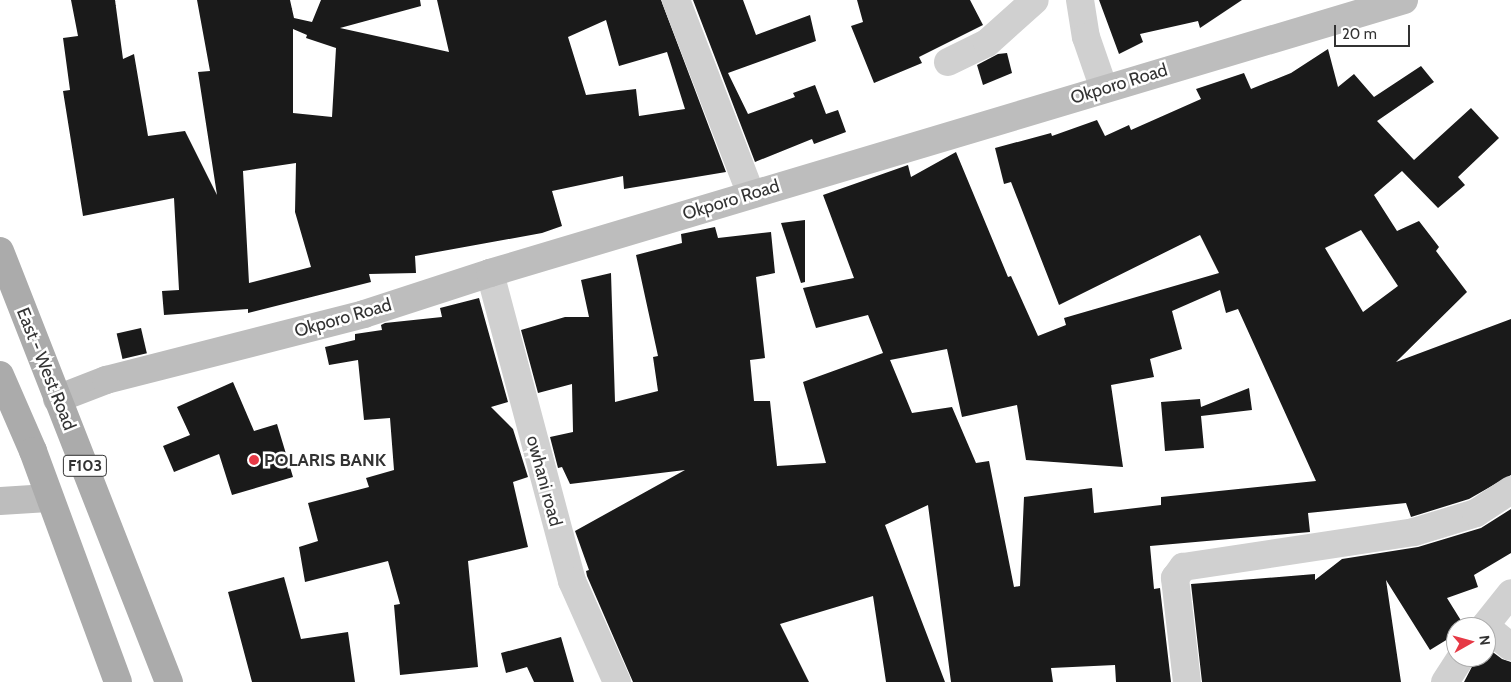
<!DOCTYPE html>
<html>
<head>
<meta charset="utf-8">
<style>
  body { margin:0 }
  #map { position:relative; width:1511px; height:682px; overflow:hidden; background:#fff; font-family:Cabin,sans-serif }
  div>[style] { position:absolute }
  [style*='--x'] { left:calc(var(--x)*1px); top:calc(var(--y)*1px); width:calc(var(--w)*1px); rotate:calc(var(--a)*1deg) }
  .building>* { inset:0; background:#1a1a1a; transform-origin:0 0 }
  .street>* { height:28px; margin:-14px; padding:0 14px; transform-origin:14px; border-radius:14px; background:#d0d0d0 }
  .secondary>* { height:28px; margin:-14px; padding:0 14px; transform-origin:14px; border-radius:14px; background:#bdbdbd }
  .primary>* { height:28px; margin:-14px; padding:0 14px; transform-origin:14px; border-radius:14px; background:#ababab }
  .dots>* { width:14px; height:14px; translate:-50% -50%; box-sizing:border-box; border:2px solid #fff; border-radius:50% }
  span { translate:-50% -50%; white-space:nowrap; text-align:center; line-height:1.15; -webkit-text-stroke:5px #fff; paint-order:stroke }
  .shield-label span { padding:1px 4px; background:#fff; border:1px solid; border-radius:4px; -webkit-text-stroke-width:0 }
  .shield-label { font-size:16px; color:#333; font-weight:700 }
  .street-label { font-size:18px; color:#333 }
  .poi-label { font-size:18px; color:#333; font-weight:700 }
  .left { translate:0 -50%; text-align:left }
  .north { position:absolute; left:1446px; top:617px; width:50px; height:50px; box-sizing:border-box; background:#fff; border:1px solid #adadad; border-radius:50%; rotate:83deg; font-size:14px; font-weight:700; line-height:20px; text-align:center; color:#333 }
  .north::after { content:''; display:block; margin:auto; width:18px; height:22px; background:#e63946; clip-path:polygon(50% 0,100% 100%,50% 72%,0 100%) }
  .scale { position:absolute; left:1334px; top:25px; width:76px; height:22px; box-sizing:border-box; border:2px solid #333; border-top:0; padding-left:6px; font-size:15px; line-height:18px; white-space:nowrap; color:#333; -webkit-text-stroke:4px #fff; paint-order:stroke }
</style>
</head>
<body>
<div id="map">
  <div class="building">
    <i style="clip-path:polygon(evenodd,71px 0,115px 0,123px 59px,134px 54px,148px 136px,185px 131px,217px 195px,198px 72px,210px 71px,197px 0,290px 0,294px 18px,312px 22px,321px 0,420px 0,421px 6px,340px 28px,449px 52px,437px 0,661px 0,726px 172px,624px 189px,623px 176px,552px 191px,562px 226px,542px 233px,415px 256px,416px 273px,369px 274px,371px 282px,248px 313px,248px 309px,164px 315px,162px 291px,179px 290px,174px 198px,83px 216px,63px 91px,70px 90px,63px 38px,78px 36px,71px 0,606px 20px,619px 66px,667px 52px,685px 109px,639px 116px,636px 89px,586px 95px,568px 37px,606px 20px,71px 0,293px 29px,307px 35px,306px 38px,336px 48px,332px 117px,293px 113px,293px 29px,71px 0,296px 163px,295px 212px,311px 267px,249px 283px,243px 171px,296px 163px)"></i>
    <i style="clip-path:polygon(693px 0,743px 0,756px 35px,810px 15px,816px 41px,728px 73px,748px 114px,795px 97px,793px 93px,815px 85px,826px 114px,838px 110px,846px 132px,814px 144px,812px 139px,755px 162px)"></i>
    <i style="clip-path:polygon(857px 0,970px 0,983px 25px,919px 57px,922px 63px,874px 83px,851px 26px,863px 22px)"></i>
    <i style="clip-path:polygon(1099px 0,1242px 0,1200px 28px,1198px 21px,1140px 34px,1143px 42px,1119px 54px)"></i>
    <i style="clip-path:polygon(evenodd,1328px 49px,1338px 87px,1354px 74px,1374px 97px,1421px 66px,1434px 82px,1377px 121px,1414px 160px,1471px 108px,1499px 138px,1458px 177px,1465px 185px,1438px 208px,1402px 171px,1374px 195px,1397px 231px,1419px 221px,1439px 247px,1436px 251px,1467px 292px,1396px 362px,1511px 319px,1511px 475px,1469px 499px,1411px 517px,1406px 503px,1308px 513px,1310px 532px,1150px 546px,1154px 589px,1160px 588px,1171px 682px,1116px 682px,1115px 665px,1051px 668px,1053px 682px,951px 682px,928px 505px,885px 525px,945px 682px,886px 682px,873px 596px,780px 624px,809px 682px,633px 682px,587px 576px,586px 571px,589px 570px,575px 531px,685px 470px,570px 484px,562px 467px,558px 468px,550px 437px,573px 432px,572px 384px,538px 393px,521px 330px,565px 317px,589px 317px,581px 280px,611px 273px,615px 402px,658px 391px,653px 357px,658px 356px,636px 255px,682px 243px,681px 234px,715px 227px,718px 238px,771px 232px,775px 273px,756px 277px,765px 358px,750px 360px,754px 401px,770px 401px,777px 466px,826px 463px,803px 382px,883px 353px,868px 315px,816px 328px,803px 288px,854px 278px,823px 195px,908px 165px,911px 177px,956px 152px,1008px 277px,1011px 276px,1038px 336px,1066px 325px,1064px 318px,1219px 273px,1200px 235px,1059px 305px,1011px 182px,1004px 184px,995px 148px,1051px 133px,1052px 136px,1097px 120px,1105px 136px,1129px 125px,1131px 130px,1201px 99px,1196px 89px,1244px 73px,1251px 89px,1291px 73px,1328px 49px,1361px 230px,1398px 286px,1363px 312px,1325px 248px,1361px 230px,1328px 49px,1220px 290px,1226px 313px,1238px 309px,1316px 481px,1161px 497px,1161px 505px,1094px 513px,1092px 488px,1024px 497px,1020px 586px,1014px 587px,989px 461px,976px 463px,952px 407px,912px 413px,890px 360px,947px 349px,962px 417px,1017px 405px,1026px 460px,1123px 467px,1111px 385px,1154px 377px,1150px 359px,1182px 349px,1172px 311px,1220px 290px)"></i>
    <i style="clip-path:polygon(1007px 53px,1012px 73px,983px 85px,977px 65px,998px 54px)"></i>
    <i style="clip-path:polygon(805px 220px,805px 282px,801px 283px,781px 223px)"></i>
    <i style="clip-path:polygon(479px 298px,508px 402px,491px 407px,513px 429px,528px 477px,513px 482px,528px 547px,468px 561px,478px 667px,400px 675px,394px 605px,400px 604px,388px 561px,305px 582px,299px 547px,318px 541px,308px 503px,369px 487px,366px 478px,394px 470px,390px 418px,364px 420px,358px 360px,329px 365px,325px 347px,355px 340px,355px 334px,382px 330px,381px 325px,385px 323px,442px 317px,440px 308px)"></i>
    <i style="left:141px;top:328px;width:26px;height:25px;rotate:77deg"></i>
    <i style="clip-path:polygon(233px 382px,254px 431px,277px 424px,293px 477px,232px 495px,219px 454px,174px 472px,163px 446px,190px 435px,177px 407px)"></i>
    <i style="clip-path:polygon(1249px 388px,1252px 410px,1201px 416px,1204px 448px,1165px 451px,1161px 402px,1200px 399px,1201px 407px)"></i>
    <i style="clip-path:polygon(1511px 509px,1511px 553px,1474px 575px,1478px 587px,1447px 598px,1465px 627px,1456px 627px,1456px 634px,1430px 650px,1386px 580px,1401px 682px,1202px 682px,1191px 584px,1315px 574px,1315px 580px,1342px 559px,1418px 547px,1481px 528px)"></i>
    <i style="clip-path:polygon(284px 577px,301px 639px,348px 632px,355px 682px,252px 682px,228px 592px)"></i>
    <i style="clip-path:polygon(561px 637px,574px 682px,534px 682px,527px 667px,506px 673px,501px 653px)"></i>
    <i style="clip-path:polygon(1486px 647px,1502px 659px,1511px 662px,1511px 682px,1464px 682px,1477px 657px,1486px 657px)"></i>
  </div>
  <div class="street">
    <i style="--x:676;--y:0;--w:208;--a:68.9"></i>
    <i style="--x:1080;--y:0;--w:37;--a:81"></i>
    <i style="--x:1086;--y:37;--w:55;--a:70.9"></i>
    <i style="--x:948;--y:62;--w:43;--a:-26"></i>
    <i style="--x:987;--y:43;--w:64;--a:-41.9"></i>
    <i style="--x:490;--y:273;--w:319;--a:75.1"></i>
    <i style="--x:572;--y:581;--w:111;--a:66"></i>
    <i style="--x:1485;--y:626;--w:33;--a:39"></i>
    <i style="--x:1484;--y:627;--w:43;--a:-51.5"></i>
    <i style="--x:1187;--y:682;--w:105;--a:-96.6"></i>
    <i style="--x:1175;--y:578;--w:14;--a:-54"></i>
    <i style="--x:1183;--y:567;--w:234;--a:-8.6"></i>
    <i style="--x:1414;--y:532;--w:65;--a:-17"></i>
    <i style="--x:1476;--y:513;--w:42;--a:-33.3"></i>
    <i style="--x:1445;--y:682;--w:30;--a:-57"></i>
  </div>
  <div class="secondary">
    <i style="--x:57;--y:399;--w:53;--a:-21.2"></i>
    <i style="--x:106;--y:380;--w:266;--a:-14.3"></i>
    <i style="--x:364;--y:314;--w:133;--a:-18"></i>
    <i style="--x:490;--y:273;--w:954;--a:-16.63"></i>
    <i style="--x:0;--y:501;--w:48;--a:-3.6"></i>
  </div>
  <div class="primary">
    <i style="--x:0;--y:251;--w:463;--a:68.6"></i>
    <i style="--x:0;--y:375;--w:83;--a:66.5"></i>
    <i style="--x:33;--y:451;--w:246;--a:69.8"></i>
  </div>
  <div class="dots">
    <i style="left:254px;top:460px;background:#e63946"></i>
  </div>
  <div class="shield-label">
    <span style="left:85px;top:466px">F103</span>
  </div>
  <div class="street-label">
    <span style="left:1119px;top:84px;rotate:-17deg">Okporo Road</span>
    <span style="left:731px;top:200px;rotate:-17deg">Okporo Road</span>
    <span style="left:343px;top:318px;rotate:-16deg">Okporo Road</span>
    <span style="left:46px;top:369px;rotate:68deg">East - West Road</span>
    <span style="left:544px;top:481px;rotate:75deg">owhani road</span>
  </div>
  <div class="poi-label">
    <span class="left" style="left:264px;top:460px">POLARIS BANK</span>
  </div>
  <div class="north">N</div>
  <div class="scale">20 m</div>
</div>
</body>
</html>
